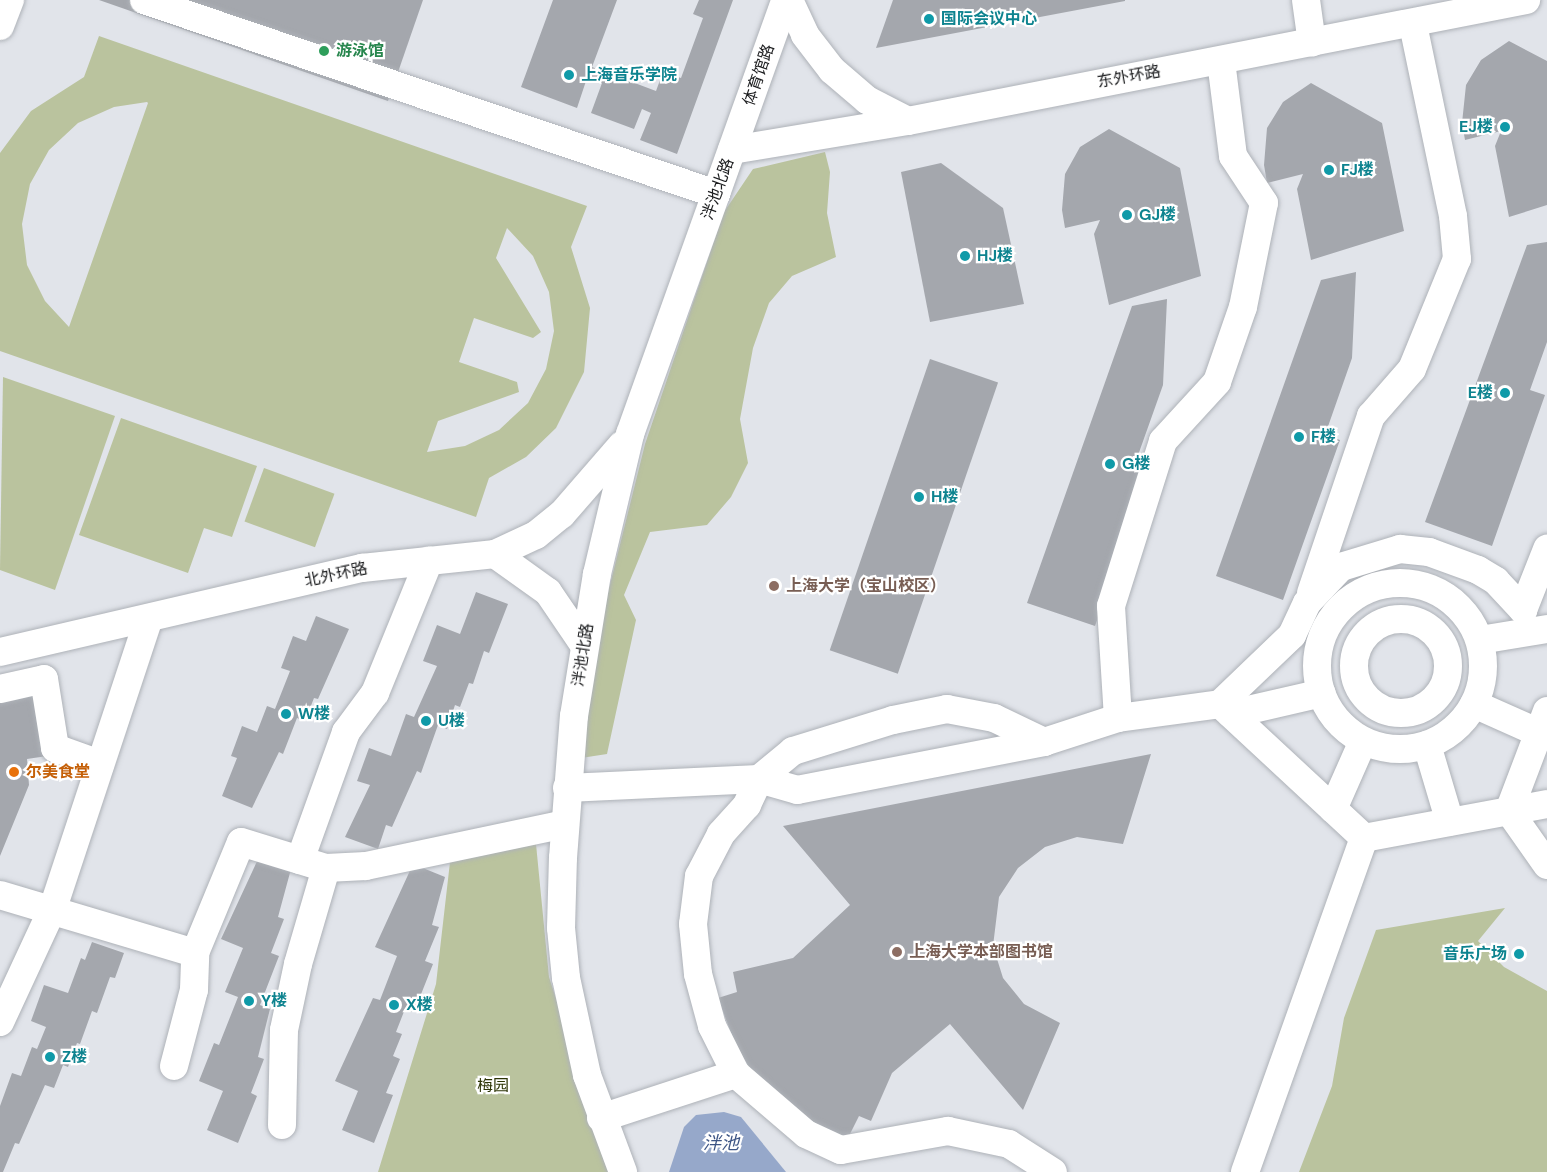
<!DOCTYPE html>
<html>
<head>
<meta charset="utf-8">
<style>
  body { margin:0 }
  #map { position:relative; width:1547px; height:1172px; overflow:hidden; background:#e1e4ea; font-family:"DM Sans","Noto Sans SC",sans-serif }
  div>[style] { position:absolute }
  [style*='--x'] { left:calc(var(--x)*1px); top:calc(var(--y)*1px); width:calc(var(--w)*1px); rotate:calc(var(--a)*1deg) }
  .green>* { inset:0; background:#bac39e; transform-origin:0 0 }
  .water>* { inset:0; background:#96a8ca }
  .building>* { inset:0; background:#a4a7ad; transform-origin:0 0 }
  .roads { filter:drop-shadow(0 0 2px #aeb2b8) drop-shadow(0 0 2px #aeb2b8) }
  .minor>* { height:28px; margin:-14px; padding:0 14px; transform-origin:14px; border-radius:14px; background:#fff }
  .minor>.ring { margin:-14px; padding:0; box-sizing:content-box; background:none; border:28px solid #fff; border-radius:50% }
  .dots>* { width:16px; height:16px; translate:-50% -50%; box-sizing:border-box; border:3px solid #fff; border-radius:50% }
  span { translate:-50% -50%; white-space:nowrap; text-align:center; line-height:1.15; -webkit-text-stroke:4.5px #fff; paint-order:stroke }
  .culture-label { font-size:16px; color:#0d838f; font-weight:700 }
  .left { translate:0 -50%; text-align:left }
  .right { translate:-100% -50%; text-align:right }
  .leisure-label { font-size:16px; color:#27864d; font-weight:700 }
  .street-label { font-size:16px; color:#1b1c1e }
  .education-label { font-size:16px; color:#785e54; font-weight:700 }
  .food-label { font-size:16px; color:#c56008; font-weight:700 }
  .park-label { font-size:16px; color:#2d3506 }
  .water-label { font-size:18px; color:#3d5585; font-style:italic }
</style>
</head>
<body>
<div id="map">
  <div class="green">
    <i style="clip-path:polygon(evenodd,99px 36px,587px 206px,571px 247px,590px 308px,584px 372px,556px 428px,526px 457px,489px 478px,476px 517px,0 351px,0 153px,31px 111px,84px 77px,99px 36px,147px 102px,148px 103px,69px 327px,45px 301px,27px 265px,22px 224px,30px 184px,49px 150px,78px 123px,114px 107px,147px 102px,99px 36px,507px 228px,533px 256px,549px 292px,554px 331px,546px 369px,528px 403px,499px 430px,465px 446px,427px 452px,438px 421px,519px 392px,517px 382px,459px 362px,474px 318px,533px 338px,541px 332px,496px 258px,507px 228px)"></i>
    <i style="clip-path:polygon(825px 152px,830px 172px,827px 213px,836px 257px,792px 276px,769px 303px,753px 348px,740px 419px,748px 463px,731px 497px,707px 525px,650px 532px,624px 595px,636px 620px,607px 754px,581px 758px,593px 653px,645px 444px,724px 212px,753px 169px)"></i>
    <i style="clip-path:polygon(3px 377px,115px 416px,55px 590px,0 570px)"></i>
    <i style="clip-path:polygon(121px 418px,257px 466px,232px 537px,204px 528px,188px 573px,79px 535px)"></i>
    <i style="left:264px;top:468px;width:75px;height:57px;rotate:20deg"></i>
    <i style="clip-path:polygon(536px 844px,549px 977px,612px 1172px,378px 1172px,436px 984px,450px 862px)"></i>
    <i style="clip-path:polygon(1505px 908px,1478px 941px,1504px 967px,1547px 991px,1547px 1172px,1299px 1172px,1332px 1086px,1344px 1018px,1376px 930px)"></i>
  </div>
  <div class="water">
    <i style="clip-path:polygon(724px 1112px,741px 1117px,786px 1172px,669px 1172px,684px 1127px,696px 1115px)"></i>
  </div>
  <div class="building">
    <i style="clip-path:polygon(99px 0,423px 0,388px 101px)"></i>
    <i style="clip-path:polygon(553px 0,617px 0,592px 67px,656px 91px,663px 72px,681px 78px,703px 18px,693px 14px,699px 0,733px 0,677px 154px,640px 140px,651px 113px,642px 109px,634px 129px,591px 113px,602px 83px,587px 78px,577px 108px,521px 87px)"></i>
    <i style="clip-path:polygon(893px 0,1125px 0,1125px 1px,876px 48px)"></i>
    <i style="clip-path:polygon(1509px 41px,1547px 61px,1547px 205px,1509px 217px,1495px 146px,1501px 131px,1465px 140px,1462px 123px,1466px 85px,1481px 60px)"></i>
    <i style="clip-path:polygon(1311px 83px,1382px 123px,1404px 231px,1311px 260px,1297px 189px,1303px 174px,1267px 183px,1264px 165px,1267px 128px,1283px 102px)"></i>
    <i style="clip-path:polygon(1109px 129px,1180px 168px,1201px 276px,1109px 305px,1094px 234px,1100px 220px,1065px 228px,1062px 210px,1065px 174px,1080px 147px)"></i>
    <i style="clip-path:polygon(941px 163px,1003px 208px,1024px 304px,930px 322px,901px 172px)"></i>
    <i style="clip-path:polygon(1547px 242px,1547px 342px,1530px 390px,1545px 395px,1492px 546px,1425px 522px,1527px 245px)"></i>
    <i style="clip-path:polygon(1356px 272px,1352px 358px,1325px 435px,1340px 440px,1283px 600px,1216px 576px,1321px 280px)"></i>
    <i style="clip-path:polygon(1167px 299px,1163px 385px,1136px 461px,1151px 466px,1095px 626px,1027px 603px,1132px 306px)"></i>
    <i style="left:930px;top:359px;width:72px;height:308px;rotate:19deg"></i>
    <i style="clip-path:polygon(476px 592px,508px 604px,489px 653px,484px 651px,473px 684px,469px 683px,460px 707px,455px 705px,447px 729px,438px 725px,421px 773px,417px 771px,392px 827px,386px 825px,378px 849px,345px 837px,370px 785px,357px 781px,369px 748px,391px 756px,406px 714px,414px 717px,437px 666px,423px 661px,437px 625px,460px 634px)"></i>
    <i style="clip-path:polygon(316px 616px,349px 629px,318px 699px,314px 698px,305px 721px,297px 718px,283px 754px,279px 752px,252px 808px,222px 796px,237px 758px,231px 756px,242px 726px,257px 732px,267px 706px,275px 709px,290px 671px,281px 668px,293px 636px,306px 641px)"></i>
    <i style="clip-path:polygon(36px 686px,47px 756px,27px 759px,29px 785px,0 856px,0 693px)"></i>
    <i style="clip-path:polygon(1151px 754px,1123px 844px,1077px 837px,1045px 847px,1018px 868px,999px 897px,993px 946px,1003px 978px,1024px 1004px,1060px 1023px,1023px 1110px,950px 1024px,892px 1073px,871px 1121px,859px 1116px,845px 1144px,823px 1134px,750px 1068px,736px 1046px,718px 998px,737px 992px,733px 972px,793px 958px,850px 905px,783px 826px)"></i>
    <i style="clip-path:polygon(259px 857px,291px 869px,278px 917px,284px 919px,271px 953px,279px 956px,260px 1005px,270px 1009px,258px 1057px,264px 1059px,251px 1093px,257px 1096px,238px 1143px,207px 1130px,223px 1091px,199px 1081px,214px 1043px,219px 1045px,238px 997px,225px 992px,243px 948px,221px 939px)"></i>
    <i style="clip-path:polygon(413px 864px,445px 877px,432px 925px,439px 927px,425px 961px,433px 964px,414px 1012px,405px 1009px,396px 1032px,402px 1034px,393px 1056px,400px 1059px,386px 1093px,393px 1095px,374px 1143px,342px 1130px,358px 1091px,335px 1081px,373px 998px,380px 1000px,397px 956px,375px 947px)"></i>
    <i style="clip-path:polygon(92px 942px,124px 953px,115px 978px,110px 977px,97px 1013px,92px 1011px,80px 1044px,77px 1043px,68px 1067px,63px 1065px,54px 1088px,45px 1085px,19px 1144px,15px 1143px,3px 1172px,0 1172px,0 1106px,12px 1073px,21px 1076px,32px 1047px,37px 1049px,46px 1027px,31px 1021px,44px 985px,68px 993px,81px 958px,85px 960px)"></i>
  </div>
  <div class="roads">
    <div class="minor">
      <i style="--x:144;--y:0;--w:604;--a:18.73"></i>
      <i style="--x:789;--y:0;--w:38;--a:65"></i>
      <i style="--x:805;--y:35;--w:44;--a:52.4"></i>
      <i style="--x:832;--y:70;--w:46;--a:40.6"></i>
      <i style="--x:867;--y:100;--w:46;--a:27.1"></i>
      <i style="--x:1306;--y:0;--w:43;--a:82.1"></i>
      <i style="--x:0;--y:26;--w:28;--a:-69"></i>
      <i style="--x:732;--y:150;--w:178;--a:-9.4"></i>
      <i style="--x:908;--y:121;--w:630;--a:-11.08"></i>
      <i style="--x:495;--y:554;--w:65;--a:35.6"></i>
      <i style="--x:548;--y:592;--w:64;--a:55.8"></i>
      <i class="ring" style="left:1317px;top:583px;width:138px;height:138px"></i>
      <i style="--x:1311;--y:593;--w:187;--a:-71.3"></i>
      <i style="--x:1371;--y:416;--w:62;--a:-48.9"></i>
      <i style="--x:1412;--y:369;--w:119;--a:-67.8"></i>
      <i style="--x:1457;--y:259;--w:43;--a:-95.3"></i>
      <i style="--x:1453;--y:216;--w:196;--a:-101.8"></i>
      <i class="ring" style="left:1354px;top:619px;width:66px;height:66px"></i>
      <i style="--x:1480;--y:640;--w:68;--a:-9.3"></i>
      <i style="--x:0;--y:652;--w:372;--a:-13.1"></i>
      <i style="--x:362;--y:568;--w:134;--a:-6"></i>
      <i style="--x:495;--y:554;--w:45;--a:-24.9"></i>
      <i style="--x:536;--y:535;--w:33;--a:-39"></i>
      <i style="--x:562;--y:514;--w:91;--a:-49"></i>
      <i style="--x:0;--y:689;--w:45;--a:-12.8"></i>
      <i style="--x:44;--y:679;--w:70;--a:80.9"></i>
      <i style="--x:55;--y:748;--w:48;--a:19.6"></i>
      <i style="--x:1220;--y:704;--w:197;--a:42.9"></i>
      <i style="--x:1474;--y:704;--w:71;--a:24"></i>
      <i style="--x:1547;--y:711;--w:107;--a:110.8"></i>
      <i style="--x:1509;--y:811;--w:66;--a:54.9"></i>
      <i style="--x:1231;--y:714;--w:93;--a:-13"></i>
      <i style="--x:1118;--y:718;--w:112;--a:-93.6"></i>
      <i style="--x:1111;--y:606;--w:173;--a:-72.5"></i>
      <i style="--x:1163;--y:441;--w:80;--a:-47.5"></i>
      <i style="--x:1217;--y:382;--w:79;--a:-70.9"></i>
      <i style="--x:1243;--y:307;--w:106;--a:-78.6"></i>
      <i style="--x:1264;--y:203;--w:56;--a:-123.4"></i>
      <i style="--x:1233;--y:156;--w:96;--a:-97.2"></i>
      <i style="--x:1044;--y:742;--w:55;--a:-154.4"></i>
      <i style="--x:994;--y:718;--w:48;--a:-169.2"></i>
      <i style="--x:947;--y:709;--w:55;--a:168.5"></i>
      <i style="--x:893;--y:720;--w:105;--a:162.8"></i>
      <i style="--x:793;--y:751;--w:44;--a:140.5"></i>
      <i style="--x:759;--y:779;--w:29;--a:115"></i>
      <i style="--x:747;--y:805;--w:39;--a:132"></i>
      <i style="--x:721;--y:834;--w:47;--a:117.6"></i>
      <i style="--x:699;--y:876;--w:48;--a:97.1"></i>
      <i style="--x:693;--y:924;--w:50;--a:84.3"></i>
      <i style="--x:698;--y:974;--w:54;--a:74.9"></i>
      <i style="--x:712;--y:1026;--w:54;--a:63.4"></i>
      <i style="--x:736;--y:1074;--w:92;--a:40.6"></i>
      <i style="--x:806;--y:1134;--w:38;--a:25"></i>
      <i style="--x:841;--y:1150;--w:109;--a:-10.1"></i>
      <i style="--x:948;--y:1131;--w:62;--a:12"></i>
      <i style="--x:1009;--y:1144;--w:52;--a:32.5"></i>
      <i style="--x:1427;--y:745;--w:80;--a:73.4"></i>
      <i style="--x:567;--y:788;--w:192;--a:-2.7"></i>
      <i style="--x:759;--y:779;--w:40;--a:16"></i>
      <i style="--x:797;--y:790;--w:252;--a:-11"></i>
      <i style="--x:1044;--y:742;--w:78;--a:-18"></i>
      <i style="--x:1118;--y:718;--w:103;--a:-7.8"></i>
      <i style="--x:1220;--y:704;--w:100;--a:-43.8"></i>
      <i style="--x:1292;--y:635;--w:35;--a:-65"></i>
      <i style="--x:1307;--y:603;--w:50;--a:-46.6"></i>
      <i style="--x:1341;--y:567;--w:62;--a:-17"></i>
      <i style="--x:1400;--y:549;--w:29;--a:6"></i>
      <i style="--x:1429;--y:552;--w:52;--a:20.2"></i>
      <i style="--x:1478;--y:570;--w:21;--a:31"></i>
      <i style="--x:1496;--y:581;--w:40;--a:47"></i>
      <i style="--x:1523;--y:610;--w:66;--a:-68.5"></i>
      <i style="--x:1333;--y:809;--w:74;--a:-66.2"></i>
      <i style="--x:300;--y:860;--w:136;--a:-70.2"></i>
      <i style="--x:346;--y:732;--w:49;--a:-53.4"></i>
      <i style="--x:375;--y:693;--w:143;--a:-67.8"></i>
      <i style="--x:0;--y:895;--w:203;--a:16.6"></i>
      <i style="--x:0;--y:1022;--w:126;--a:-65.1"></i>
      <i style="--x:53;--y:908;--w:305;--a:-71.7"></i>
      <i style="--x:174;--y:1066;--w:79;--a:-75.3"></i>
      <i style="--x:194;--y:990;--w:37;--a:-88"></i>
      <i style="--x:195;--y:953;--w:120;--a:-67.5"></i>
      <i style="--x:241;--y:842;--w:89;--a:17"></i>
      <i style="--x:326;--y:868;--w:40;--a:-2.9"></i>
      <i style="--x:366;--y:866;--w:203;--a:-11.9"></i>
      <i style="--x:601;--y:1118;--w:142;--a:-18.1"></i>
      <i style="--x:282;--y:1125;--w:95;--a:-88.8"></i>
      <i style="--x:284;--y:1030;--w:67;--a:-78"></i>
      <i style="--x:298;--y:964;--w:100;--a:-73.7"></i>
      <i style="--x:623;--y:1172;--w:103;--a:-110.4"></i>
      <i style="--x:587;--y:1075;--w:99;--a:-102.2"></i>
      <i style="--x:566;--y:978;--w:50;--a:-95.7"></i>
      <i style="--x:561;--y:928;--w:70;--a:-88.4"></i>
      <i style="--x:563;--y:858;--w:142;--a:-85.6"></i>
      <i style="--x:574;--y:716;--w:144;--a:-80.8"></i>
      <i style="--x:597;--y:574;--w:144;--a:-76.7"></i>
      <i style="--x:630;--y:434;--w:461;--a:-70.3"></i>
      <i style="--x:1245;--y:1172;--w:355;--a:-70.4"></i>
      <i style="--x:1364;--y:838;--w:186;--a:-10.5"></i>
    </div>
  </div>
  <div class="dots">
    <i style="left:929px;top:19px;background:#0f9aa8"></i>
    <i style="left:324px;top:51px;background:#2e9e5b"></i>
    <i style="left:569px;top:75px;background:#0f9aa8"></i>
    <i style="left:1505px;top:127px;background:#0f9aa8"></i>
    <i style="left:1329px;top:170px;background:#0f9aa8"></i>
    <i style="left:1127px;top:215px;background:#0f9aa8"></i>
    <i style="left:965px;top:256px;background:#0f9aa8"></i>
    <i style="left:1505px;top:393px;background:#0f9aa8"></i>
    <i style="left:1299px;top:437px;background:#0f9aa8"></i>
    <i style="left:1110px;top:464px;background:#0f9aa8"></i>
    <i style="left:919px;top:497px;background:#0f9aa8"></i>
    <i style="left:774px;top:586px;background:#8d6e63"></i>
    <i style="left:286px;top:714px;background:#0f9aa8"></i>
    <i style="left:426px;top:721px;background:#0f9aa8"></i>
    <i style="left:14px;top:772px;background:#e8710a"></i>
    <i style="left:897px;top:952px;background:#8d6e63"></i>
    <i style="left:1519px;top:954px;background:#0f9aa8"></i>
    <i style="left:249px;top:1001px;background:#0f9aa8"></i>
    <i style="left:394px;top:1005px;background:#0f9aa8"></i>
    <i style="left:50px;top:1057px;background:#0f9aa8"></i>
  </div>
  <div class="culture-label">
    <span class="left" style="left:941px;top:19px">国际会议中心</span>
    <span class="left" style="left:581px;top:75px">上海音乐学院</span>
    <span class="right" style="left:1493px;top:127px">EJ楼</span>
    <span class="left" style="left:1341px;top:170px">FJ楼</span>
    <span class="left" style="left:1139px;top:215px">GJ楼</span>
    <span class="left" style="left:977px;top:256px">HJ楼</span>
    <span class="right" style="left:1493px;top:393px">E楼</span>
    <span class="left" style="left:1311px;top:437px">F楼</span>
    <span class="left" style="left:1122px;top:464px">G楼</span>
    <span class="left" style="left:931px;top:497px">H楼</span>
    <span class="left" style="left:298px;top:714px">W楼</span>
    <span class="left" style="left:438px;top:721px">U楼</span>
    <span class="right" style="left:1507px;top:954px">音乐广场</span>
    <span class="left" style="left:261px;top:1001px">Y楼</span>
    <span class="left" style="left:406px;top:1005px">X楼</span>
    <span class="left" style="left:62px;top:1057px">Z楼</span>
  </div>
  <div class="leisure-label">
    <span class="left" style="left:336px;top:51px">游泳馆</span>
  </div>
  <div class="street-label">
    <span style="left:759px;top:75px;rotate:-71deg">体育馆路</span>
    <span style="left:1129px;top:77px;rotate:-10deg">东外环路</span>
    <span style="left:718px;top:189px;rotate:-70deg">泮池北路</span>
    <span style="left:336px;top:575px;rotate:-12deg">北外环路</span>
    <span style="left:583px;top:655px;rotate:-81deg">泮池北路</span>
  </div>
  <div class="education-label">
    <span class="left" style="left:786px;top:586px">上海大学（宝山校区）</span>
    <span class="left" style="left:909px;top:952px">上海大学本部图书馆</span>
  </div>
  <div class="food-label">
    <span class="left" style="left:26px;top:772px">尔美食堂</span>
  </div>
  <div class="park-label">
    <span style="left:493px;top:1086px">梅园</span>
  </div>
  <div class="water-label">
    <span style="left:721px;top:1143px">泮池</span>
  </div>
</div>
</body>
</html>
